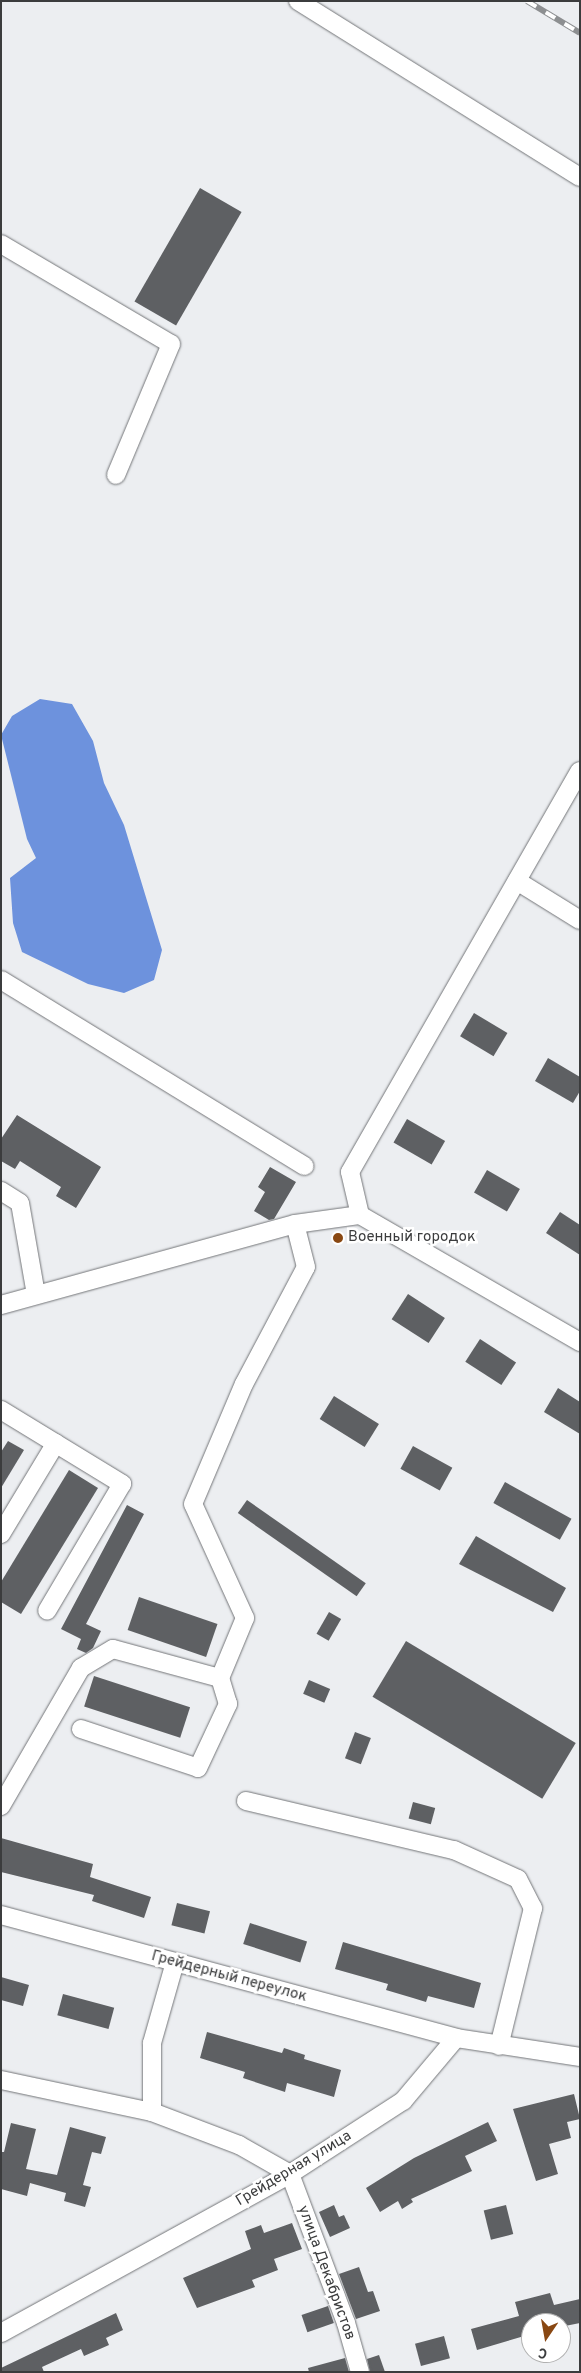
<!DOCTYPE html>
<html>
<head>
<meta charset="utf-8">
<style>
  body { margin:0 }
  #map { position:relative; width:581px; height:2373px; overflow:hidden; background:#eceef1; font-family:Overpass,sans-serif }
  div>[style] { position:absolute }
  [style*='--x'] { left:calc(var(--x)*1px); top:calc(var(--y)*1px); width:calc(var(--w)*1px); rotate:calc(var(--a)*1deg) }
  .water>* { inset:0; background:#6d92dd }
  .building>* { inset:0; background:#5e6063; transform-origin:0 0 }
  .roads { filter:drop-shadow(0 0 1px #737578) drop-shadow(0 0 1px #737578) }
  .minor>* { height:18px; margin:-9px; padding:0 9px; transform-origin:9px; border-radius:9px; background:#fff }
  .rail>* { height:5.5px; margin-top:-2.75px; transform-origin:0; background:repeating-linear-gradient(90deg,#fff 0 11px,#8d8f91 0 22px); box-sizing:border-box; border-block:1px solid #8d8f91 }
  .dots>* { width:14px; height:14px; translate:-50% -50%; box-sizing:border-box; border:2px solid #fff; border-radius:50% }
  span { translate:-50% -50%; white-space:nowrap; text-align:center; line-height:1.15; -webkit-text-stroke:5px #fff; paint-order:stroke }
  .poi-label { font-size:15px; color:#3b3c3d }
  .left { translate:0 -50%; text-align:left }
  .street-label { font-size:15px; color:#3b3c3d }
  .frame { position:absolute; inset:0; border:2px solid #3b3c3d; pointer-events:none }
  .north { position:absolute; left:521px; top:2313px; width:50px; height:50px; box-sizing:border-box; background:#fff; border:1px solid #b1b1b1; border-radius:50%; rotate:192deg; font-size:14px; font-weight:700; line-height:20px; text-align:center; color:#3b3c3d }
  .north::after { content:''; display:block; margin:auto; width:18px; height:22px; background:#894813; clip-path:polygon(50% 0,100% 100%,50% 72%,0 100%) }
</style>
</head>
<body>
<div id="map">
  <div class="water">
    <i style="clip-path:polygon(40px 699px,72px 704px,93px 741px,104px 783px,124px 825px,162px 950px,154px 980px,124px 993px,88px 984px,22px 952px,13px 923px,10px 878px,36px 858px,27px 839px,1px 735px,12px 716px)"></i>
  </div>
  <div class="building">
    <i style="left:200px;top:188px;width:48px;height:131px;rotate:30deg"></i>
    <i style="left:474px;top:1013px;width:39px;height:27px;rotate:31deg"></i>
    <i style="clip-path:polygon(548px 1058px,580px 1077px,580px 1091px,573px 1103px,535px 1081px)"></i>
    <i style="clip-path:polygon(17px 1115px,101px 1167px,76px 1208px,56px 1196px,61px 1187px,20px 1161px,15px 1169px,1px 1161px,1px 1139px)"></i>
    <i style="left:407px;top:1119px;width:44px;height:27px;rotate:30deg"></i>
    <i style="clip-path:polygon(270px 1167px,296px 1182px,274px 1219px,269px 1220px,254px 1211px,265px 1192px,258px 1187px)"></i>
    <i style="left:487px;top:1170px;width:38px;height:26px;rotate:30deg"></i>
    <i style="clip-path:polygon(560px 1212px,580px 1225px,580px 1255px,546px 1233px)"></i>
    <i style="left:408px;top:1294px;width:44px;height:30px;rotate:33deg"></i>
    <i style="left:480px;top:1339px;width:43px;height:27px;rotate:33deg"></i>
    <i style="clip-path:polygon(558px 1388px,580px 1402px,580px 1434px,544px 1412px)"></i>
    <i style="left:334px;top:1396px;width:53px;height:27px;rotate:32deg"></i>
    <i style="clip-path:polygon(8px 1441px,24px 1450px,1px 1488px,1px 1452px)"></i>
    <i style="left:413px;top:1446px;width:45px;height:26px;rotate:29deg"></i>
    <i style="clip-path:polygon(69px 1470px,98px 1488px,21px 1614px,1px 1602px,1px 1582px)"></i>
    <i style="left:505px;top:1482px;width:76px;height:24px;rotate:29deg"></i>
    <i style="left:247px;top:1500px;width:145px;height:16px;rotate:35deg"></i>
    <i style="clip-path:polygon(127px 1505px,144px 1514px,86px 1624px,101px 1631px,93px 1648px,86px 1653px,77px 1649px,81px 1639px,61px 1629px)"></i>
    <i style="clip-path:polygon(476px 1536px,566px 1588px,553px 1612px,459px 1564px)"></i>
    <i style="left:139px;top:1597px;width:83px;height:35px;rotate:19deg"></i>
    <i style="left:329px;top:1612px;width:14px;height:25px;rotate:30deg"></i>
    <i style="left:406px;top:1641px;width:198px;height:65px;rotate:31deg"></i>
    <i style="left:94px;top:1676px;width:101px;height:32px;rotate:18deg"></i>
    <i style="left:309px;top:1680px;width:23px;height:15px;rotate:23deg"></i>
    <i style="left:355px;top:1732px;width:17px;height:28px;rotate:21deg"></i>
    <i style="left:413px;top:1802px;width:23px;height:17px;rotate:15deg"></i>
    <i style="clip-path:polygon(1px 1838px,93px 1864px,90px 1877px,151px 1897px,144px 1918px,92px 1901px,94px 1895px,1px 1872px)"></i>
    <i style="left:177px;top:1903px;width:34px;height:23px;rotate:14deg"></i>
    <i style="left:250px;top:1923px;width:60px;height:22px;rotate:18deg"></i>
    <i style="clip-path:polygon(343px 1942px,481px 1983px,474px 2008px,428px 1996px,426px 2002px,413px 1998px,386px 1990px,388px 1984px,335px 1969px)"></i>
    <i style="clip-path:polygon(1px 1977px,29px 1985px,23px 2006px,1px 2000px)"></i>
    <i style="left:63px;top:1994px;width:53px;height:22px;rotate:15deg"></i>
    <i style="clip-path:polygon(207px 2032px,282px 2053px,284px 2048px,305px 2055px,304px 2059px,341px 2070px,334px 2097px,287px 2083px,285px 2092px,243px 2078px,245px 2072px,200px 2058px)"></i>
    <i style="clip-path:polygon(574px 2094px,580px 2119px,567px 2122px,571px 2138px,549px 2144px,558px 2174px,536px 2181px,513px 2109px)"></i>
    <i style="clip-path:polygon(488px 2122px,497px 2141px,465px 2156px,472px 2171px,411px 2199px,413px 2202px,402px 2209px,398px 2201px,380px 2212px,366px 2188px,414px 2158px)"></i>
    <i style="clip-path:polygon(11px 2123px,36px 2129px,26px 2169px,57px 2175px,70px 2127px,106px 2137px,101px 2154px,92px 2152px,83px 2185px,91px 2187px,85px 2207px,64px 2201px,66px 2193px,30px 2183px,27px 2196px,1px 2189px,1px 2152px,4px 2152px)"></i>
    <i style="clip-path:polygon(334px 2205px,339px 2217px,344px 2215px,350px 2228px,330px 2237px,319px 2212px)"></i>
    <i style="left:506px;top:2205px;width:30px;height:23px;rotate:76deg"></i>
    <i style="clip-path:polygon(292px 2223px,302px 2249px,274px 2259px,278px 2270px,252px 2280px,255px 2287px,197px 2308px,183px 2278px,251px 2249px,245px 2231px,261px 2225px,264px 2233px)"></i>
    <i style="clip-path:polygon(359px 2267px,368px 2292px,373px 2291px,380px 2311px,356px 2319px,339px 2274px)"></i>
    <i style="clip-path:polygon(550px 2293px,554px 2305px,580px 2299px,580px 2323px,565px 2326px,564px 2323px,531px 2323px,531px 2334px,477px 2350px,471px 2329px,519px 2316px,515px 2302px)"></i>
    <i style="left:328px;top:2306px;width:18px;height:28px;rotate:71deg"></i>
    <i style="clip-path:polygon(116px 2313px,123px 2330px,106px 2338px,109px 2345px,84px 2356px,81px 2349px,42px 2367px,44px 2372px,1px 2372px,1px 2368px)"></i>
    <i style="left:444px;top:2336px;width:23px;height:30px;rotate:75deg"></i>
    <i style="clip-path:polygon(379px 2355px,385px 2372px,370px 2372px,367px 2359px)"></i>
    <i style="clip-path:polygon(345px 2358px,349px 2372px,309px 2372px,308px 2368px)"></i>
  </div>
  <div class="roads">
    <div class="minor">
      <i style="--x:298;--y:1;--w:332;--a:32"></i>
      <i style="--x:1;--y:244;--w:197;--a:30.5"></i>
      <i style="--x:171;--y:344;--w:142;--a:112.8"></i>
      <i style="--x:517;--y:881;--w:74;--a:31.8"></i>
      <i style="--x:1;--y:980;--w:356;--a:31.5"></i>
      <i style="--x:1;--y:1191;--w:22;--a:32"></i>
      <i style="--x:20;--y:1203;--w:93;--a:80.1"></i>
      <i style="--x:360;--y:1215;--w:44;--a:-103.1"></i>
      <i style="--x:350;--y:1172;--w:462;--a:-60.2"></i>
      <i style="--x:360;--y:1215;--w:254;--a:30"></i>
      <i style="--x:1;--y:1305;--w:305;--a:-15.4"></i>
      <i style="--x:295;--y:1224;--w:66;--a:-7.9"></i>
      <i style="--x:1;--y:1410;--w:142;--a:31.4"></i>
      <i style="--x:122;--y:1484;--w:147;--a:120.6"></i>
      <i style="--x:1;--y:1534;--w:106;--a:-58.9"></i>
      <i style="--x:81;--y:1729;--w:123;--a:18.4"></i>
      <i style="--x:198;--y:1768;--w:71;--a:-64.9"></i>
      <i style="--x:228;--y:1704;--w:27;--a:-107"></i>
      <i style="--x:246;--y:1801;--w:214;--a:13.3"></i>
      <i style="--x:454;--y:1850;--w:70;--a:24.4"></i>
      <i style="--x:518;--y:1879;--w:33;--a:63"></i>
      <i style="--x:533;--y:1908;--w:142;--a:103.8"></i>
      <i style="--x:1;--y:1806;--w:160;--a:-59.9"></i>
      <i style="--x:81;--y:1668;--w:37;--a:-31"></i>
      <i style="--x:113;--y:1649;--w:111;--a:15.2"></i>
      <i style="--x:220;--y:1678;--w:65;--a:-67.4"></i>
      <i style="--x:245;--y:1618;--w:125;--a:-114.5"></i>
      <i style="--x:193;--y:1504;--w:130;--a:-67"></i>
      <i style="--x:244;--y:1384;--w:132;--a:-62.1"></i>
      <i style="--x:306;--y:1267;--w:44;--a:-104.3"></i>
      <i style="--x:1;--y:1915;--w:471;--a:15.1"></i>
      <i style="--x:456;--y:2038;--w:125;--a:8.7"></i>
      <i style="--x:1;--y:2080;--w:154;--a:12"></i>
      <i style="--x:152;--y:2112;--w:93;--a:20.8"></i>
      <i style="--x:239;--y:2145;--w:59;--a:29.6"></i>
      <i style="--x:290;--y:2174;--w:159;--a:69.4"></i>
      <i style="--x:346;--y:2323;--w:51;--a:74.1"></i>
      <i style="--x:152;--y:2112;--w:69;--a:-90"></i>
      <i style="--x:152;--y:2043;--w:84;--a:-74.1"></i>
      <i style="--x:1;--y:2333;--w:330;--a:-28.8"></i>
      <i style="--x:290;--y:2174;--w:135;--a:-32.9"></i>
      <i style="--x:403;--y:2101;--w:82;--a:-49.9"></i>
    </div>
  </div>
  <div class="rail">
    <i style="--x:527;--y:1;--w:62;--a:31.1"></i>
  </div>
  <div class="dots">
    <i style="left:338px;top:1238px;background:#894813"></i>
  </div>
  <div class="poi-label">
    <span class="left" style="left:348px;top:1238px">Военный городок</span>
  </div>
  <div class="street-label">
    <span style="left:229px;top:1977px;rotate:15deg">Грейдерный переулок</span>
    <span style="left:294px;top:2169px;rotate:-31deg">Грейдерная улица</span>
    <span style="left:326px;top:2273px;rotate:70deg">улица Декабристов</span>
  </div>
  <div class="frame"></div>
  <div class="north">С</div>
</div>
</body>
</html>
